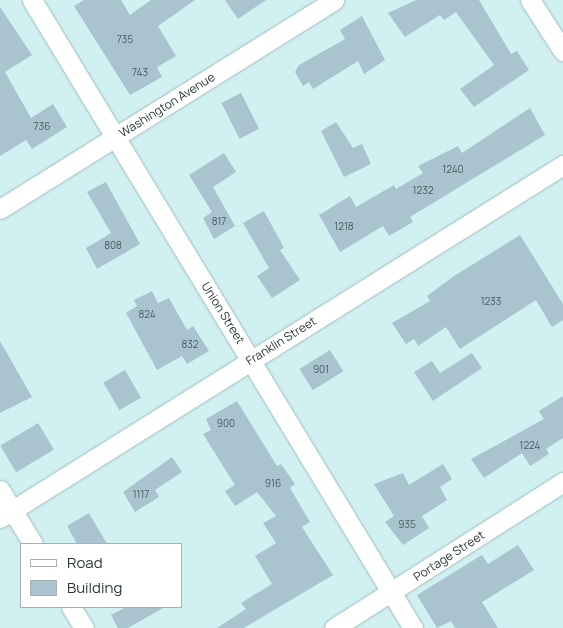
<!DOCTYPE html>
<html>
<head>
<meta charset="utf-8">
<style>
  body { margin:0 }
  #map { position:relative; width:563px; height:628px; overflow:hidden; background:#d1f0f1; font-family:Manrope,sans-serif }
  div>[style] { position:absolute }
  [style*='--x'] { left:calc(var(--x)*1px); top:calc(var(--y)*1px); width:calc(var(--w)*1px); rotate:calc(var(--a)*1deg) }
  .building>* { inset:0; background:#a9c4cf; transform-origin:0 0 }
  .roads { filter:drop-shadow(0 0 1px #9fbebe) drop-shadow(0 0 1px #9fbebe) }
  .street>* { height:19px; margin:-9.5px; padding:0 9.5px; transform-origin:9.5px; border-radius:9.5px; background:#fff }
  span { translate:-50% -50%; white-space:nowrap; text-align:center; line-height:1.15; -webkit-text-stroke:4px #fff; paint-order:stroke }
  .number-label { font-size:10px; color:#4a5b5e }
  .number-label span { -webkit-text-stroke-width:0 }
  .street-label { font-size:12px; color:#2b3838 }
  .legend { position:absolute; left:20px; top:543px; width:162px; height:65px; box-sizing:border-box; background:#fff; border:1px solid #aaafaf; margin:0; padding:6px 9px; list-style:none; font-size:15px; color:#2b3838 }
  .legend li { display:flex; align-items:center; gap:10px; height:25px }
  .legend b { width:25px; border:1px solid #aaafaf }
</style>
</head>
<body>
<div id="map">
  <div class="building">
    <i style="clip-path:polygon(84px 0,121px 0,130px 15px,151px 0,195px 0,158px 26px,176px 56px,157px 67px,162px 77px,130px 95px,74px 6px)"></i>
    <i style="clip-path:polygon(225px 0,266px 0,238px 19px)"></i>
    <i style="clip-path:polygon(416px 0,479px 0,511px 54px,517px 51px,529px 70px,474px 107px,460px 89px,494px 65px,456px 12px,444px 20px,440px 15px,405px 37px,388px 13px)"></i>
    <i style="clip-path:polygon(0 7px,32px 55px,5px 72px,31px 118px,53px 104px,67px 127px,32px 149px,26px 140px,0 156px)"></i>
    <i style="clip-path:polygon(362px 16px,385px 60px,364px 74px,358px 61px,313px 89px,309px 82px,303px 86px,295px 72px,299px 65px,345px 39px,340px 30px)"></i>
    <i style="left:241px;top:93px;width:40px;height:22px;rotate:63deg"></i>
    <i style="clip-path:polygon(530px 108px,545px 135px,410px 217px,413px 222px,389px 236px,383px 226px,340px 252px,319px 215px,350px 196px,356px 207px,394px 185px,396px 189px,423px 173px,418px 166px,458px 146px,462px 153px)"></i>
    <i style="clip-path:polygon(336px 122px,353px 148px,362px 144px,371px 164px,344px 177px,321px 131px)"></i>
    <i style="clip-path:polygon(224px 153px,236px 172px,213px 187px,235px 226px,214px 239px,203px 218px,212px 212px,189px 175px)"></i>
    <i style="clip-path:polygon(106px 182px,140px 244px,97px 269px,86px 248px,111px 233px,87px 192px)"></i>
    <i style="clip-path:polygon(264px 211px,284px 248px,280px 250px,300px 280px,272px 298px,257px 276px,269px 268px,243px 223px)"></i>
    <i style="clip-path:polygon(520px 235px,563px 304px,563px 320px,552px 327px,536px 300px,460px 349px,446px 327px,418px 346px,414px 339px,406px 344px,392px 323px,430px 301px,427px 296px,454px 276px)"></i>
    <i style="clip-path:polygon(152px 291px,158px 303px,169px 298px,187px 330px,193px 326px,209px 351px,187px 364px,182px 356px,157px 370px,126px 313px,137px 306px,134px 300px)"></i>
    <i style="clip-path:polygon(0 341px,32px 397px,0 413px)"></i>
    <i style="left:330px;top:350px;width:25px;height:36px;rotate:58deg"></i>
    <i style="clip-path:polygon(472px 353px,482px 368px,433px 401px,414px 372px,432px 361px,440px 373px)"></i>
    <i style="left:125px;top:370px;width:32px;height:25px;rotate:60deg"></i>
    <i style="clip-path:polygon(563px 396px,563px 438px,546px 449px,549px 454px,530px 466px,522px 453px,484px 478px,471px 459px,544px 419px,539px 411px)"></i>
    <i style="clip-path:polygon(237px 401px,277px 466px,281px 464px,295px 484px,290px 488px,310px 522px,302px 527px,333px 575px,244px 628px,217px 628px,246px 609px,241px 603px,272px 584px,255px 556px,276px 543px,263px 523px,276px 516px,257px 492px,235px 506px,225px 491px,235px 485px,203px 434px,211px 430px,206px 419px)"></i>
    <i style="left:38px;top:423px;width:31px;height:44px;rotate:59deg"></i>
    <i style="clip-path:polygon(172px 457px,182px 472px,155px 490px,159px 497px,135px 512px,123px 492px)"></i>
    <i style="clip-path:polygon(443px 464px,452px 479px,440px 487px,447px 500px,422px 516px,429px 528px,403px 545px,385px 522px,394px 516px,374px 484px,403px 473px,409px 485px)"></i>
    <i style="clip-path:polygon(89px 513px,107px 544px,77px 544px,67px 526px)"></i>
    <i style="clip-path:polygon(518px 545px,534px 570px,482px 602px,498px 628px,455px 628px,451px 621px,437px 628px,417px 595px,482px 555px,488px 564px)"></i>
    <i style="clip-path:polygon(126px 607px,165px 607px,128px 628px,118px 628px,111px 615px)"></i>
  </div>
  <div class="roads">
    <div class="street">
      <i style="--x:32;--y:0;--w:735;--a:58.76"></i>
      <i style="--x:530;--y:0;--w:61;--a:57.1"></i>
      <i style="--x:0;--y:209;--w:394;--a:-32"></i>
      <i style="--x:0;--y:490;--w:63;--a:58.6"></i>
      <i style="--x:0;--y:518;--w:665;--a:-32.09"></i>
      <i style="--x:71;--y:607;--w:25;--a:58"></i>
      <i style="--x:334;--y:628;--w:272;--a:-32.5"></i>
    </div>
  </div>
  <div class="number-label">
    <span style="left:125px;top:40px">735</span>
    <span style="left:140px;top:73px">743</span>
    <span style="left:42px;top:127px">736</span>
    <span style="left:453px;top:170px">1240</span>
    <span style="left:423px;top:191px">1232</span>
    <span style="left:219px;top:222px">817</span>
    <span style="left:344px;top:227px">1218</span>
    <span style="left:113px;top:246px">808</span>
    <span style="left:491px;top:302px">1233</span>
    <span style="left:147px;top:315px">824</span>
    <span style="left:190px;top:345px">832</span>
    <span style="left:321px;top:370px">901</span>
    <span style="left:226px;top:424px">900</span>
    <span style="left:530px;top:446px">1224</span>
    <span style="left:273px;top:484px">916</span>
    <span style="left:141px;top:495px">1117</span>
    <span style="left:407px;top:525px">935</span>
  </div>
  <div class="street-label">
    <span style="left:167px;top:105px;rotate:-32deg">Washington Avenue</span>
    <span style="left:223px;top:313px;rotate:58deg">Union Street</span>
    <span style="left:281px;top:341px;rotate:-32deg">Franklin Street</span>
    <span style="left:449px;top:556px;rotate:-33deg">Portage Street</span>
  </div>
  <ul class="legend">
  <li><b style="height:6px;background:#fff"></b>Road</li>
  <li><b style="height:14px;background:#a9c4cf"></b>Building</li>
  </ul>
</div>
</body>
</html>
